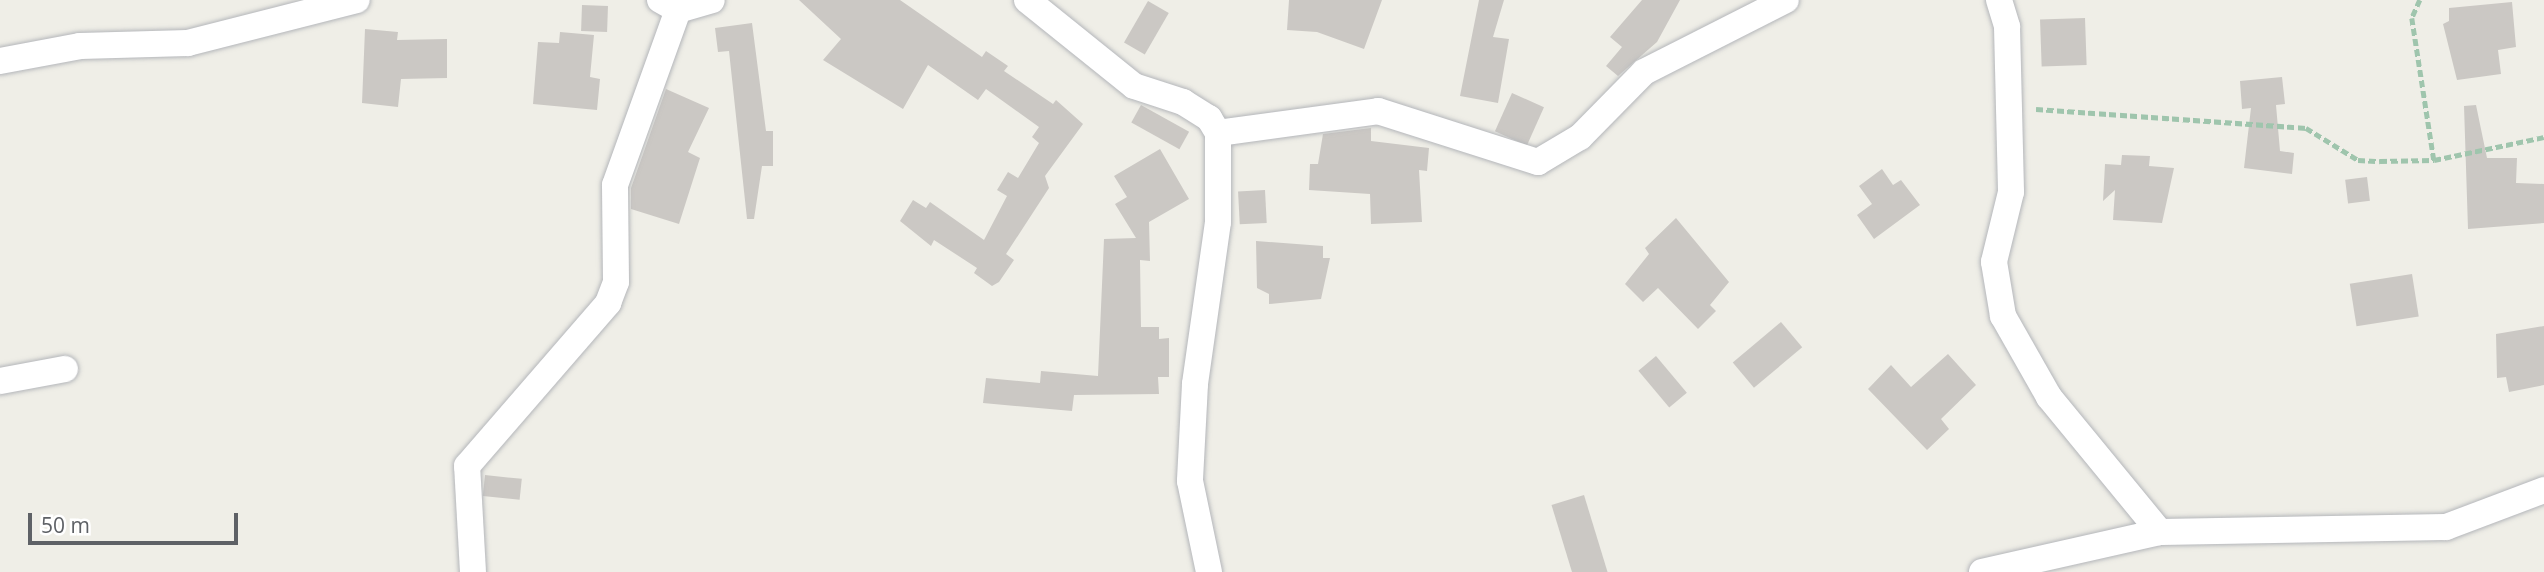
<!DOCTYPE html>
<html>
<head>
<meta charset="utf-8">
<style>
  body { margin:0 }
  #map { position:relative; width:2544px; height:572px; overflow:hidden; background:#efeee7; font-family:"Open Sans",sans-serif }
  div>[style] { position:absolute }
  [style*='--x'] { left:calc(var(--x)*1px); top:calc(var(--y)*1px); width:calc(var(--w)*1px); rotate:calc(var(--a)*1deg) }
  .building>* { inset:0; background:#cbc8c4; transform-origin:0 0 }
  .path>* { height:4.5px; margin-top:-2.25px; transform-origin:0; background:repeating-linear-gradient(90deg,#9fc5ad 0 7px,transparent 0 10.5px) }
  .roads { filter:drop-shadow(0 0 2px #b4b6ba) drop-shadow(0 0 2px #b4b6ba) }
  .street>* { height:26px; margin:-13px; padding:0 13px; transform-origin:13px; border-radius:13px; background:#fff }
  span { translate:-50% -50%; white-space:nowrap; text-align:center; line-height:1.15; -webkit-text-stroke:5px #fff; paint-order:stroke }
  .scale { position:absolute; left:28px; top:513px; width:210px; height:32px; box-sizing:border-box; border:4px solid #5e6166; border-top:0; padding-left:9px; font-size:21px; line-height:24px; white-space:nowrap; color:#5e6166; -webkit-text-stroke:5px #fff; paint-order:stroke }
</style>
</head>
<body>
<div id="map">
  <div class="building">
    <i style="clip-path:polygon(799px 0,900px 0,982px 57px,986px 51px,1008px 66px,1004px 71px,1053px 104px,1056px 100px,1083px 124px,1045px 176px,1049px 188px,1006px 254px,1014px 260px,999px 282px,992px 286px,974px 273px,977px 268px,934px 240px,931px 246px,900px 221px,913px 200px,926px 208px,930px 202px,984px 240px,1007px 196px,997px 190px,1008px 172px,1018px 178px,1039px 143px,1032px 137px,1039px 127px,986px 89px,978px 100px,928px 65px,903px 109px,823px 60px,841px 39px)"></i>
    <i style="clip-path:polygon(1289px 0,1382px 0,1364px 49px,1317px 32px,1287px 30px)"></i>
    <i style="clip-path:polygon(1479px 0,1504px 0,1493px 37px,1509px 39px,1498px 103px,1460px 96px)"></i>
    <i style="clip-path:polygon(1642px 0,1680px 0,1657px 42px,1618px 76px,1606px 66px,1622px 47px,1610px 37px)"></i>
    <i style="left:1148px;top:1px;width:24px;height:48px;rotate:30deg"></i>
    <i style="clip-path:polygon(2512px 2px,2516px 47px,2498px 50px,2501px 74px,2457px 80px,2443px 24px,2449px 21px,2449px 8px)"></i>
    <i style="left:582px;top:5px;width:26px;height:26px;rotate:2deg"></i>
    <i style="left:2085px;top:18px;width:47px;height:45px;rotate:88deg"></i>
    <i style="clip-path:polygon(752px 23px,766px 131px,773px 131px,773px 166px,762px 166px,754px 219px,747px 219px,729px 51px,718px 52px,715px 28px)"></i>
    <i style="clip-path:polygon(365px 29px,398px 32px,397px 40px,447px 39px,447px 78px,401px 79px,398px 107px,362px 103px)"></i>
    <i style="clip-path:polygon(560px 32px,594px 35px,590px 77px,600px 79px,597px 110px,533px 104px,538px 42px,559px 43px)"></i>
    <i style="clip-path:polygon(2282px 77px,2285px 104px,2276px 105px,2280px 151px,2294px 153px,2292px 174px,2244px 168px,2251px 108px,2242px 109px,2240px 81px)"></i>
    <i style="clip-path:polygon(666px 89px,709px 108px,688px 152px,700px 158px,679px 224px,631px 209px,631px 188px)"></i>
    <i style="left:1512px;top:93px;width:35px;height:42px;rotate:24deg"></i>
    <i style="left:1141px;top:105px;width:55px;height:20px;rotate:29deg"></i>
    <i style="clip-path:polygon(2476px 105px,2487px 158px,2517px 158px,2516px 183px,2544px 184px,2544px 223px,2468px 229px,2464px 106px)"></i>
    <i style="clip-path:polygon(1371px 128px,1371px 141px,1429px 148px,1427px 171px,1419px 170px,1422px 222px,1371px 224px,1370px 194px,1309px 190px,1310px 164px,1318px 164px,1323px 134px)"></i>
    <i style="clip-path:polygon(1160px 149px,1189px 199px,1149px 222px,1150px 261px,1140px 260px,1141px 327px,1159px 327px,1159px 339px,1169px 338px,1169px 377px,1158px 377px,1159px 394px,1074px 395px,1072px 411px,983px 403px,986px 378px,1040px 383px,1041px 371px,1098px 376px,1104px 239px,1136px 238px,1115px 204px,1127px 197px,1114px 176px)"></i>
    <i style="clip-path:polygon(2122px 155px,2150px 156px,2149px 166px,2174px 168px,2162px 223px,2113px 220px,2115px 190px,2103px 201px,2105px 164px,2121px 165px)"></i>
    <i style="clip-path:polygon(1882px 169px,1893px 185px,1901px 180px,1920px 205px,1874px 239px,1857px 215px,1872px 204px,1859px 186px)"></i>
    <i style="left:2367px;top:177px;width:24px;height:22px;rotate:83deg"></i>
    <i style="left:1265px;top:190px;width:33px;height:27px;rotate:87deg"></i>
    <i style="clip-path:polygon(1676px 218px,1729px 282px,1710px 305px,1716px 311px,1698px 329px,1658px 288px,1643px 302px,1625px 284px,1649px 254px,1645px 248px)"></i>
    <i style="clip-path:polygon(1256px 241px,1323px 246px,1323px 258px,1330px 258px,1321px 299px,1269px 304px,1269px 294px,1257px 288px)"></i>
    <i style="left:2412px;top:274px;width:43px;height:63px;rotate:81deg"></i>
    <i style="left:1781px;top:322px;width:33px;height:63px;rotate:50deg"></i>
    <i style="clip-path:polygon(2544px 326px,2544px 385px,2509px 392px,2506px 377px,2497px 378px,2496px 334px)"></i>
    <i style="clip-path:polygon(1948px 354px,1976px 385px,1941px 419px,1949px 429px,1927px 450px,1868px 389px,1891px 365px,1911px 387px)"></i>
    <i style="left:1656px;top:356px;width:48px;height:23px;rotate:50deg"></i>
    <i style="left:485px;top:475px;width:37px;height:21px;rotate:6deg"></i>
    <i style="left:1584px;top:495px;width:81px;height:34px;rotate:73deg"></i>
  </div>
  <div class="path">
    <i style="--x:2420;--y:0;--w:20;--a:114"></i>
    <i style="--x:2412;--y:18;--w:144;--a:81.2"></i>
    <i style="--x:2036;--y:109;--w:271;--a:4"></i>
    <i style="--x:2306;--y:128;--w:61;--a:31.6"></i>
    <i style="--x:2358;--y:160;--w:22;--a:3"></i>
    <i style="--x:2380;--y:161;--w:54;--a:-1.1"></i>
    <i style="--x:2434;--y:160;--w:112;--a:-11.8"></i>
  </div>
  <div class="roads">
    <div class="street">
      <i style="--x:660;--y:0;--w:21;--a:29"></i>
      <i style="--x:678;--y:10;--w:35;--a:-16"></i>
      <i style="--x:1027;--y:0;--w:137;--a:38.8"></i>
      <i style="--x:1134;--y:86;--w:52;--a:18.1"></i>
      <i style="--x:1183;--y:102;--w:31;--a:32"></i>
      <i style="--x:1209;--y:118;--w:17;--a:59"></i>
      <i style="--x:1218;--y:133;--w:89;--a:90"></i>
      <i style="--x:1218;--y:222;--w:164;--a:98.1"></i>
      <i style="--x:1195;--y:384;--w:97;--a:93"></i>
      <i style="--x:1190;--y:481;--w:93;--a:78.2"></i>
      <i style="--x:1999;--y:0;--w:28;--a:73"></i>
      <i style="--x:2007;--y:27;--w:165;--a:88.6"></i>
      <i style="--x:2011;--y:192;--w:72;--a:103.7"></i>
      <i style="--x:1994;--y:262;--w:55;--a:80.5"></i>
      <i style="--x:2003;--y:316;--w:93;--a:60.4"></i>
      <i style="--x:2049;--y:397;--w:175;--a:50.6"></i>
      <i style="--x:0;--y:61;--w:81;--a:-10.6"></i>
      <i style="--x:80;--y:46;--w:108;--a:-1.6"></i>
      <i style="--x:188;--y:43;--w:174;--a:-14.3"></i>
      <i style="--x:1218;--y:133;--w:162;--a:-7.8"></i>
      <i style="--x:1378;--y:111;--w:168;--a:17.7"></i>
      <i style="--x:1538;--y:162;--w:49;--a:-30.8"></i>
      <i style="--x:1580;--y:137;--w:91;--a:-45.4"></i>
      <i style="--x:1644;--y:72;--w:159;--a:-26.9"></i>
      <i style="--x:0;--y:381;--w:66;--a:-10.5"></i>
      <i style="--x:473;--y:572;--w:106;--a:-93.2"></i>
      <i style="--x:467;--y:466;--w:216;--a:-49.1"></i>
      <i style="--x:608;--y:303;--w:22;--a:-69"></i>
      <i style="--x:616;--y:282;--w:97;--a:-90.6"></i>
      <i style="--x:615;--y:185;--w:186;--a:-70.2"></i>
      <i style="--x:1982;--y:572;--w:182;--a:-12.7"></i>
      <i style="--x:2160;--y:532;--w:286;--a:-1"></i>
      <i style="--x:2446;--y:527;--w:105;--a:-20.7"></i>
    </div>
  </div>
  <div class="scale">50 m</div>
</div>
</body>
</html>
